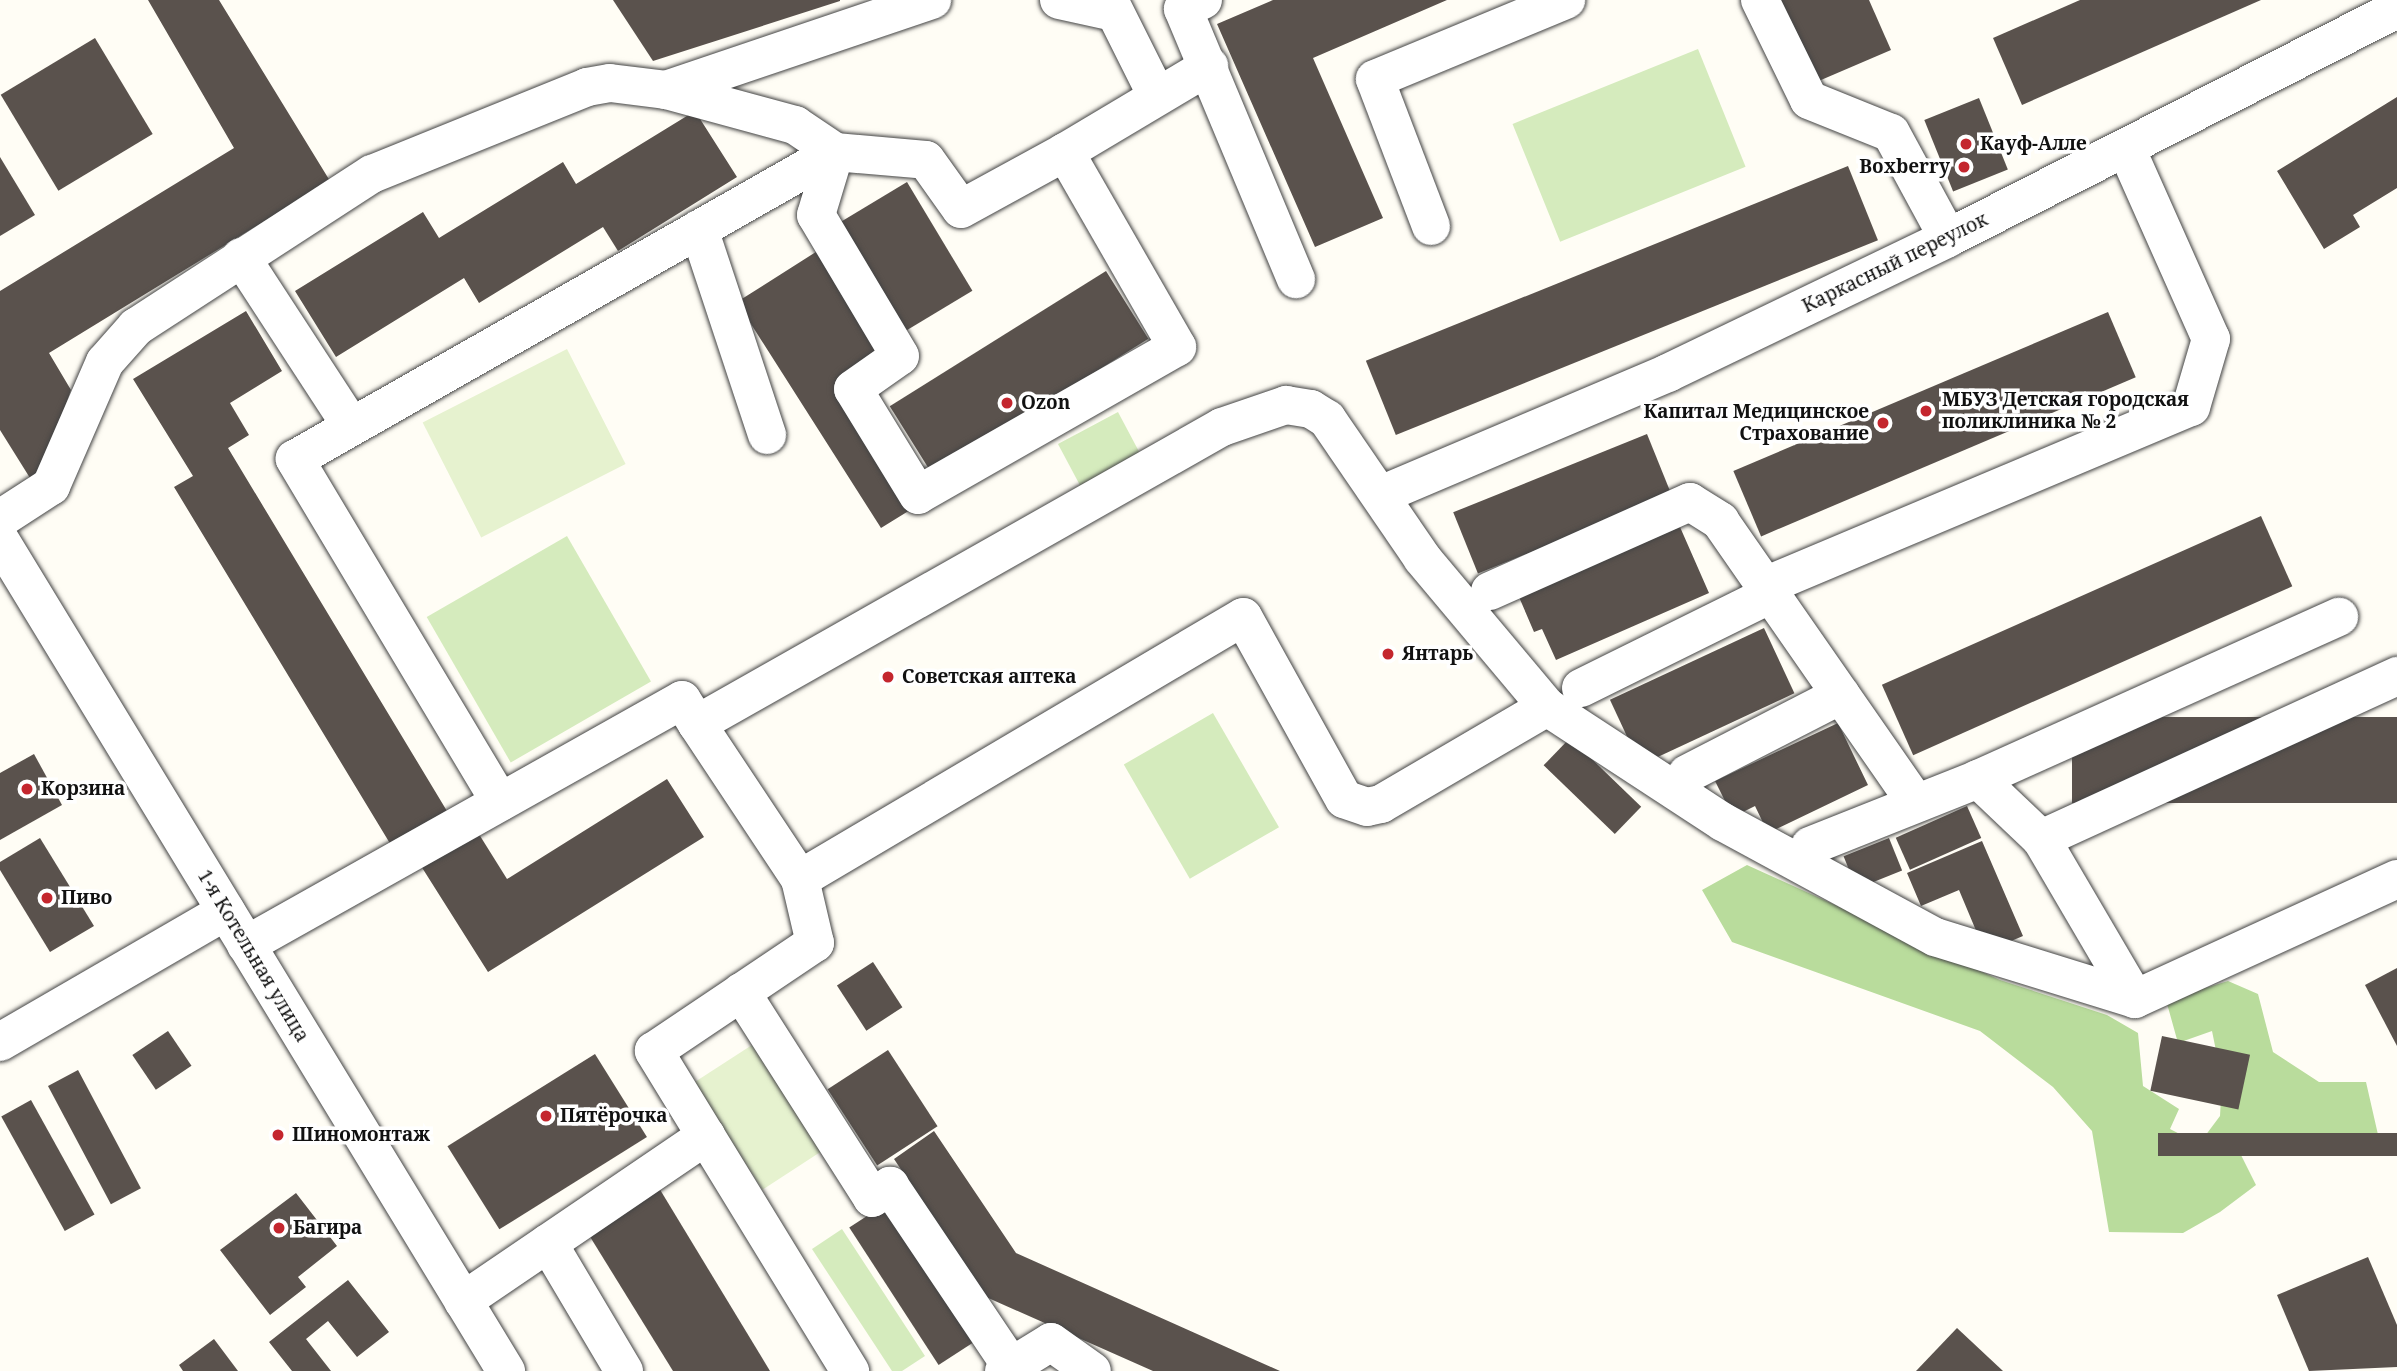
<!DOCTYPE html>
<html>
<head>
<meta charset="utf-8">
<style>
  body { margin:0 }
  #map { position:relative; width:2397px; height:1371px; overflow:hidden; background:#fffdf5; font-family:"Noto Serif",serif }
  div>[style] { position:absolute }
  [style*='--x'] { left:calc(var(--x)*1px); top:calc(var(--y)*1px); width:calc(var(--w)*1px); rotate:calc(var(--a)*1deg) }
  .green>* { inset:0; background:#d5ebbd; transform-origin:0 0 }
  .forest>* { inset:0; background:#b9dc9c }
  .pitch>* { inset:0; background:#e6f2cf; transform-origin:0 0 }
  .building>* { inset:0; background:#5a524d; transform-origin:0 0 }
  .roads { filter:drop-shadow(0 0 2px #444) drop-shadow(0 0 2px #444) }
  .minor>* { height:38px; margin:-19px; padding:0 19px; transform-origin:19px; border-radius:19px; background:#fff }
  .dots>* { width:19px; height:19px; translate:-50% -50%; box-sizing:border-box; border:4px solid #fff; border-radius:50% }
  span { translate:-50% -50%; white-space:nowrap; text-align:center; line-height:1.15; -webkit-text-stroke:7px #fff; paint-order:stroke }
  .poi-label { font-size:19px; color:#111; font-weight:700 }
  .left { translate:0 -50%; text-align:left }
  .right { translate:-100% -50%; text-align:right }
  .street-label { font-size:19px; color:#111 }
</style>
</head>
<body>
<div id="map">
  <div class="green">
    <i style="left:1698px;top:49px;width:127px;height:200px;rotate:68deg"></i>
    <i style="left:1118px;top:412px;width:52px;height:68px;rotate:62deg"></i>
    <i style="left:567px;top:536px;width:168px;height:162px;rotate:60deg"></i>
    <i style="left:1213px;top:713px;width:132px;height:103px;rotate:60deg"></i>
    <i style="clip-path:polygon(842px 1229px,925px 1356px,902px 1371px,892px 1371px,812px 1249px)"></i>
  </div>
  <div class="forest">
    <i style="clip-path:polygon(1747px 865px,2000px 980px,2107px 1015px,2138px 1033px,2143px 1086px,2179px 1109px,2170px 1129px,2199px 1144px,2220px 1116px,2222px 1080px,2212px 1031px,2178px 1043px,2166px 1000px,2228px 981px,2258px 994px,2273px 1052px,2319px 1082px,2366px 1082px,2379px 1139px,2236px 1145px,2256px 1185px,2220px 1212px,2183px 1233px,2109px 1232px,2092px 1131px,2053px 1087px,1980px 1031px,1732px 942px,1702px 890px)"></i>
  </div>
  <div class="pitch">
    <i style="left:567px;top:349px;width:129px;height:162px;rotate:63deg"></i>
    <i style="left:752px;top:1045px;width:127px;height:70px;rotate:57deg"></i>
  </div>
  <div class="building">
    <i style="clip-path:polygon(148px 0,219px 0,330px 181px,49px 353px,71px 390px,43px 470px,30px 478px,0 430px,0 291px,234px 148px)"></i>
    <i style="clip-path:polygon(613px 0,840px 0,840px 1px,653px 61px)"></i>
    <i style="clip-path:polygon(1273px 0,1447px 0,1313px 58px,1383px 218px,1315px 247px,1217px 24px)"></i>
    <i style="clip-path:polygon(1777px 0,1869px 0,1891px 50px,1814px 83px)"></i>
    <i style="clip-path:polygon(2080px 0,2261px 0,2022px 105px,1993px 38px)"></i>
    <i style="left:95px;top:38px;width:112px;height:110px;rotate:59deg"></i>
    <i style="clip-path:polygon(2397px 97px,2397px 188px,2353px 215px,2360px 227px,2324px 249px,2277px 171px)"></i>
    <i style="left:1979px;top:98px;width:77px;height:59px;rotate:68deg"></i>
    <i style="clip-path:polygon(695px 111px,737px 177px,618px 251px,603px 227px,479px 303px,464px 278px,336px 357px,295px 291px,423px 212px,439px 238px,563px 162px,576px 184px)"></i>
    <i style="clip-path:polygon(0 157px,35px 215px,0 236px)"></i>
    <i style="left:1848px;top:166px;width:80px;height:520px;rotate:68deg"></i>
    <i style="left:907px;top:182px;width:127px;height:79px;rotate:59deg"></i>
    <i style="clip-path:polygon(819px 250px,885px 354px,837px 384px,915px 507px,881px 528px,737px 302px)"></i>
    <i style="left:1106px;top:271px;width:80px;height:255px;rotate:58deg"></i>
    <i style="clip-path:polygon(246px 311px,282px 371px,230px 403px,249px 435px,228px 448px,453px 821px,397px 855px,174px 487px,193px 476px,133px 379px)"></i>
    <i style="left:2108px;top:312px;width:71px;height:407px;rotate:67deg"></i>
    <i style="left:1647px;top:434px;width:66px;height:209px;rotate:68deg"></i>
    <i style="left:2261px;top:516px;width:77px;height:415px;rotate:66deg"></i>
    <i style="clip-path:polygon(1680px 527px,1709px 593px,1556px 660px,1542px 629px,1534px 632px,1519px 597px)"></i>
    <i style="left:1764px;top:628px;width:72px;height:170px;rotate:65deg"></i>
    <i style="left:2397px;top:717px;width:86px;height:325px;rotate:90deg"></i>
    <i style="clip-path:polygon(1838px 723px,1868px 785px,1768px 833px,1755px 806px,1733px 817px,1715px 781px)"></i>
    <i style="left:1570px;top:738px;width:99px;height:38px;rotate:44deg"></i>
    <i style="clip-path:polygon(34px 754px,62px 805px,0 840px,0 773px)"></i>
    <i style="clip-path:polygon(667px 779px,704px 837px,488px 972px,421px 866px,477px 831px,507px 879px)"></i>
    <i style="left:1967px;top:806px;width:35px;height:78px;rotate:66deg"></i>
    <i style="clip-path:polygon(40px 838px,94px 926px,50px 952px,0 870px,0 862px)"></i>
    <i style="left:1889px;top:838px;width:35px;height:49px;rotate:68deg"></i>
    <i style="clip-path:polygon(1982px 841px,2023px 936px,1985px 952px,1959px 890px,1921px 906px,1907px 873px)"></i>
    <i style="left:873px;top:962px;width:54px;height:43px;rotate:57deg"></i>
    <i style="clip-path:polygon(2397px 968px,2397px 1046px,2365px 985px)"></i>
    <i style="left:168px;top:1031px;width:42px;height:43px;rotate:56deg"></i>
    <i style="left:2162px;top:1036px;width:90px;height:56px;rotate:12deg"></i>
    <i style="left:888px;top:1050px;width:91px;height:72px;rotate:57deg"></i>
    <i style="left:595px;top:1054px;width:98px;height:174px;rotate:58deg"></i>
    <i style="left:78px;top:1070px;width:134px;height:34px;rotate:62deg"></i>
    <i style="left:31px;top:1100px;width:131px;height:34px;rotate:61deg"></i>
    <i style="clip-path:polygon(934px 1131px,1016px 1253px,1280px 1371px,1153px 1371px,986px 1297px,894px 1159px)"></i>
    <i style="left:2397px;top:1133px;width:23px;height:239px;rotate:90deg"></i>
    <i style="clip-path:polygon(656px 1183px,770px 1371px,673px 1371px,584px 1227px)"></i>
    <i style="clip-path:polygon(296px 1193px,337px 1246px,298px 1277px,306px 1287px,270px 1315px,220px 1250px)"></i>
    <i style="left:887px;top:1203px;width:164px;height:45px;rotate:57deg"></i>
    <i style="clip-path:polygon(2368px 1257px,2397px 1325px,2397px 1367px,2309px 1371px,2277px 1295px)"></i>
    <i style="clip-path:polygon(348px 1280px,389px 1332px,357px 1357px,328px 1321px,306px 1339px,331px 1371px,292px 1371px,269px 1342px)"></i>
    <i style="clip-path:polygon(1957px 1328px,2003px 1371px,1916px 1371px)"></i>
    <i style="clip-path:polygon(214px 1339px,238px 1371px,183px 1371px,179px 1365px)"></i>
  </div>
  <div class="roads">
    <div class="minor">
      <i style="--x:1059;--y:0;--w:56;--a:12.3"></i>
      <i style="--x:1109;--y:0;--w:105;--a:63.4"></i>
      <i style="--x:1203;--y:0;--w:22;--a:156"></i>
      <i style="--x:1183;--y:9;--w:293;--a:67.3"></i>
      <i style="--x:1760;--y:0;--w:111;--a:63.9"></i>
      <i style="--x:1809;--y:100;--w:88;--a:21.9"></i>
      <i style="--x:1891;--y:133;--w:119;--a:61.5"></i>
      <i style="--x:666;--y:90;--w:281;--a:-18.7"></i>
      <i style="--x:1065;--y:152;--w:168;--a:-30.8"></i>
      <i style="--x:1431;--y:226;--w:157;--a:-110.9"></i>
      <i style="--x:1375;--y:79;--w:207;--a:-22.5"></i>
      <i style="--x:699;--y:229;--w:217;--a:71.7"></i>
      <i style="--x:241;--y:257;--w:199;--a:56.9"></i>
      <i style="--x:1383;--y:494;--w:310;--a:-23"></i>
      <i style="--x:1668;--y:373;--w:311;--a:-25.7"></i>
      <i style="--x:1948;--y:238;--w:504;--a:-27.02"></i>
      <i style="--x:0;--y:519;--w:61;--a:-32.9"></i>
      <i style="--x:51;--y:486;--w:135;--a:-66.5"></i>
      <i style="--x:105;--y:362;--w:47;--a:-48.5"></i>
      <i style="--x:136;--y:327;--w:281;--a:-33"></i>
      <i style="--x:372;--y:174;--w:232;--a:-22"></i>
      <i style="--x:587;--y:87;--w:23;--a:-10"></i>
      <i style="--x:610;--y:83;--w:56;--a:7.1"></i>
      <i style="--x:666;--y:90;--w:134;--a:15.2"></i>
      <i style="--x:795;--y:125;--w:48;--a:34"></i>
      <i style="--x:835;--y:152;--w:91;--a:5"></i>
      <i style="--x:926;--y:160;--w:60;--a:54.5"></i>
      <i style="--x:961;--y:209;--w:119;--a:-28.7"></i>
      <i style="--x:1065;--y:152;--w:225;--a:60.1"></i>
      <i style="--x:1177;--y:347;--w:298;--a:150.3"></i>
      <i style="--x:918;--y:495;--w:124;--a:-121.5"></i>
      <i style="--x:853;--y:389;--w:57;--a:-35.1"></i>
      <i style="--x:900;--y:356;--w:164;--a:-120.8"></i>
      <i style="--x:816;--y:215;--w:66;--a:-73.2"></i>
      <i style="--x:0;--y:540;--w:973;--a:58.66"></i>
      <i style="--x:1765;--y:586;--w:462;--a:-22.8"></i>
      <i style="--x:2191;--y:407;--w:71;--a:-73.6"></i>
      <i style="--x:2211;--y:339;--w:209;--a:-114"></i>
      <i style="--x:1490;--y:591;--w:219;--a:-24"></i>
      <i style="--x:1690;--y:502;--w:36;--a:32"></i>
      <i style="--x:1720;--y:521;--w:343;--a:55.2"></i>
      <i style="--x:1581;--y:688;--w:212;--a:-26.3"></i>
      <i style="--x:1547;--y:707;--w:192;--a:149.7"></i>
      <i style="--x:1381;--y:804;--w:14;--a:168"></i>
      <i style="--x:1367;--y:807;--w:24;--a:-161"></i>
      <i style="--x:1344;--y:799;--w:208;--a:-119"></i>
      <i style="--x:1243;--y:617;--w:515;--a:149.4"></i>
      <i style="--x:800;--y:879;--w:186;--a:-123.6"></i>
      <i style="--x:697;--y:724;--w:603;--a:-29.5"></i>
      <i style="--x:1222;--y:427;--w:68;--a:-19"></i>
      <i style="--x:1286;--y:405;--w:25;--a:9"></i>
      <i style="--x:1311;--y:409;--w:19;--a:32"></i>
      <i style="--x:1327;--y:419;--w:168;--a:55.6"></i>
      <i style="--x:1422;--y:558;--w:194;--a:50"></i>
      <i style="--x:1547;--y:707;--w:210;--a:33.2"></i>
      <i style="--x:1723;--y:822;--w:241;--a:28.5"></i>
      <i style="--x:1935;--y:937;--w:209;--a:17.2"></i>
      <i style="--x:2135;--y:999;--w:288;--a:-24.6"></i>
      <i style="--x:1687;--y:774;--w:173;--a:-27.2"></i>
      <i style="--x:500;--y:802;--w:400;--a:-120.9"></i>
      <i style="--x:295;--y:459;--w:621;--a:-29.62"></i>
      <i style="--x:2041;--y:839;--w:87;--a:-136.4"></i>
      <i style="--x:1978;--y:779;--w:396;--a:-24.2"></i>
      <i style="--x:1810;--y:846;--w:181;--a:-21.7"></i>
      <i style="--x:246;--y:945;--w:500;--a:-29.33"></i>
      <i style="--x:682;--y:700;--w:28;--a:58"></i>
      <i style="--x:741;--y:992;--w:244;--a:57.5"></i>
      <i style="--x:872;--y:1198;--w:22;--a:-34"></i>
      <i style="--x:890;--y:1186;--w:217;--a:56.1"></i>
      <i style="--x:2135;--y:999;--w:186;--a:-120.4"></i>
      <i style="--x:2041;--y:839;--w:392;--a:-24.6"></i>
      <i style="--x:0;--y:1042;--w:261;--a:-30.1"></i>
      <i style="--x:706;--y:1136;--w:276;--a:58.5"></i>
      <i style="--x:548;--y:1243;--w:149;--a:59.3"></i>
      <i style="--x:463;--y:1301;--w:294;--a:-34.2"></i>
      <i style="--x:706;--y:1136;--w:100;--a:-121.5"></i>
      <i style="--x:654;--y:1051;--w:194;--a:-33.9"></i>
      <i style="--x:815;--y:943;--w:66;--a:-103.2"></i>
      <i style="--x:1004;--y:1371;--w:55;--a:-31.7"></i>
      <i style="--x:1051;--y:1342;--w:50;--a:35.3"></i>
    </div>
  </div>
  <div class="dots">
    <i style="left:1966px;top:144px;background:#c4262e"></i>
    <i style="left:1964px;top:167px;background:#c4262e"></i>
    <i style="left:1007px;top:403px;background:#c4262e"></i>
    <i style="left:1926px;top:411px;background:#c4262e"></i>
    <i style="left:1883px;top:423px;background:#c4262e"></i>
    <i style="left:1388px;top:654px;background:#c4262e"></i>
    <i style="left:888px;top:677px;background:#c4262e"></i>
    <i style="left:27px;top:789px;background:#c4262e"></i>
    <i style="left:47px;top:898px;background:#c4262e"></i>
    <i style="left:546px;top:1116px;background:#c4262e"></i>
    <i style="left:278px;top:1135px;background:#c4262e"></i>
    <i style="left:279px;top:1228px;background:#c4262e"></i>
  </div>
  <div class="poi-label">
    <span class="left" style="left:1980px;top:144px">Кауф-Алле</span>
    <span class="right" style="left:1950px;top:167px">Boxberry</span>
    <span class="left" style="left:1942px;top:411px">МБУЗ Детская городская<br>поликлиника № 2</span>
    <span class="left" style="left:1021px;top:403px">Ozon</span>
    <span class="right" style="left:1869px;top:423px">Капитал Медицинское<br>Страхование</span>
    <span class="left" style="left:1402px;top:654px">Янтарь</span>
    <span class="left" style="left:902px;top:677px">Советская аптека</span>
    <span class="left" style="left:41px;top:789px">Корзина</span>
    <span class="left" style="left:61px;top:898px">Пиво</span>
    <span class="left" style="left:560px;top:1116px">Пятёрочка</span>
    <span class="left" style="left:292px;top:1135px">Шиномонтаж</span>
    <span class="left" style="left:293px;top:1228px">Багира</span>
  </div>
  <div class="street-label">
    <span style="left:1895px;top:263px;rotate:-26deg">Каркасный переулок</span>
    <span style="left:253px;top:956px;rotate:59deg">1-я Котельная улица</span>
  </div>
</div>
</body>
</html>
